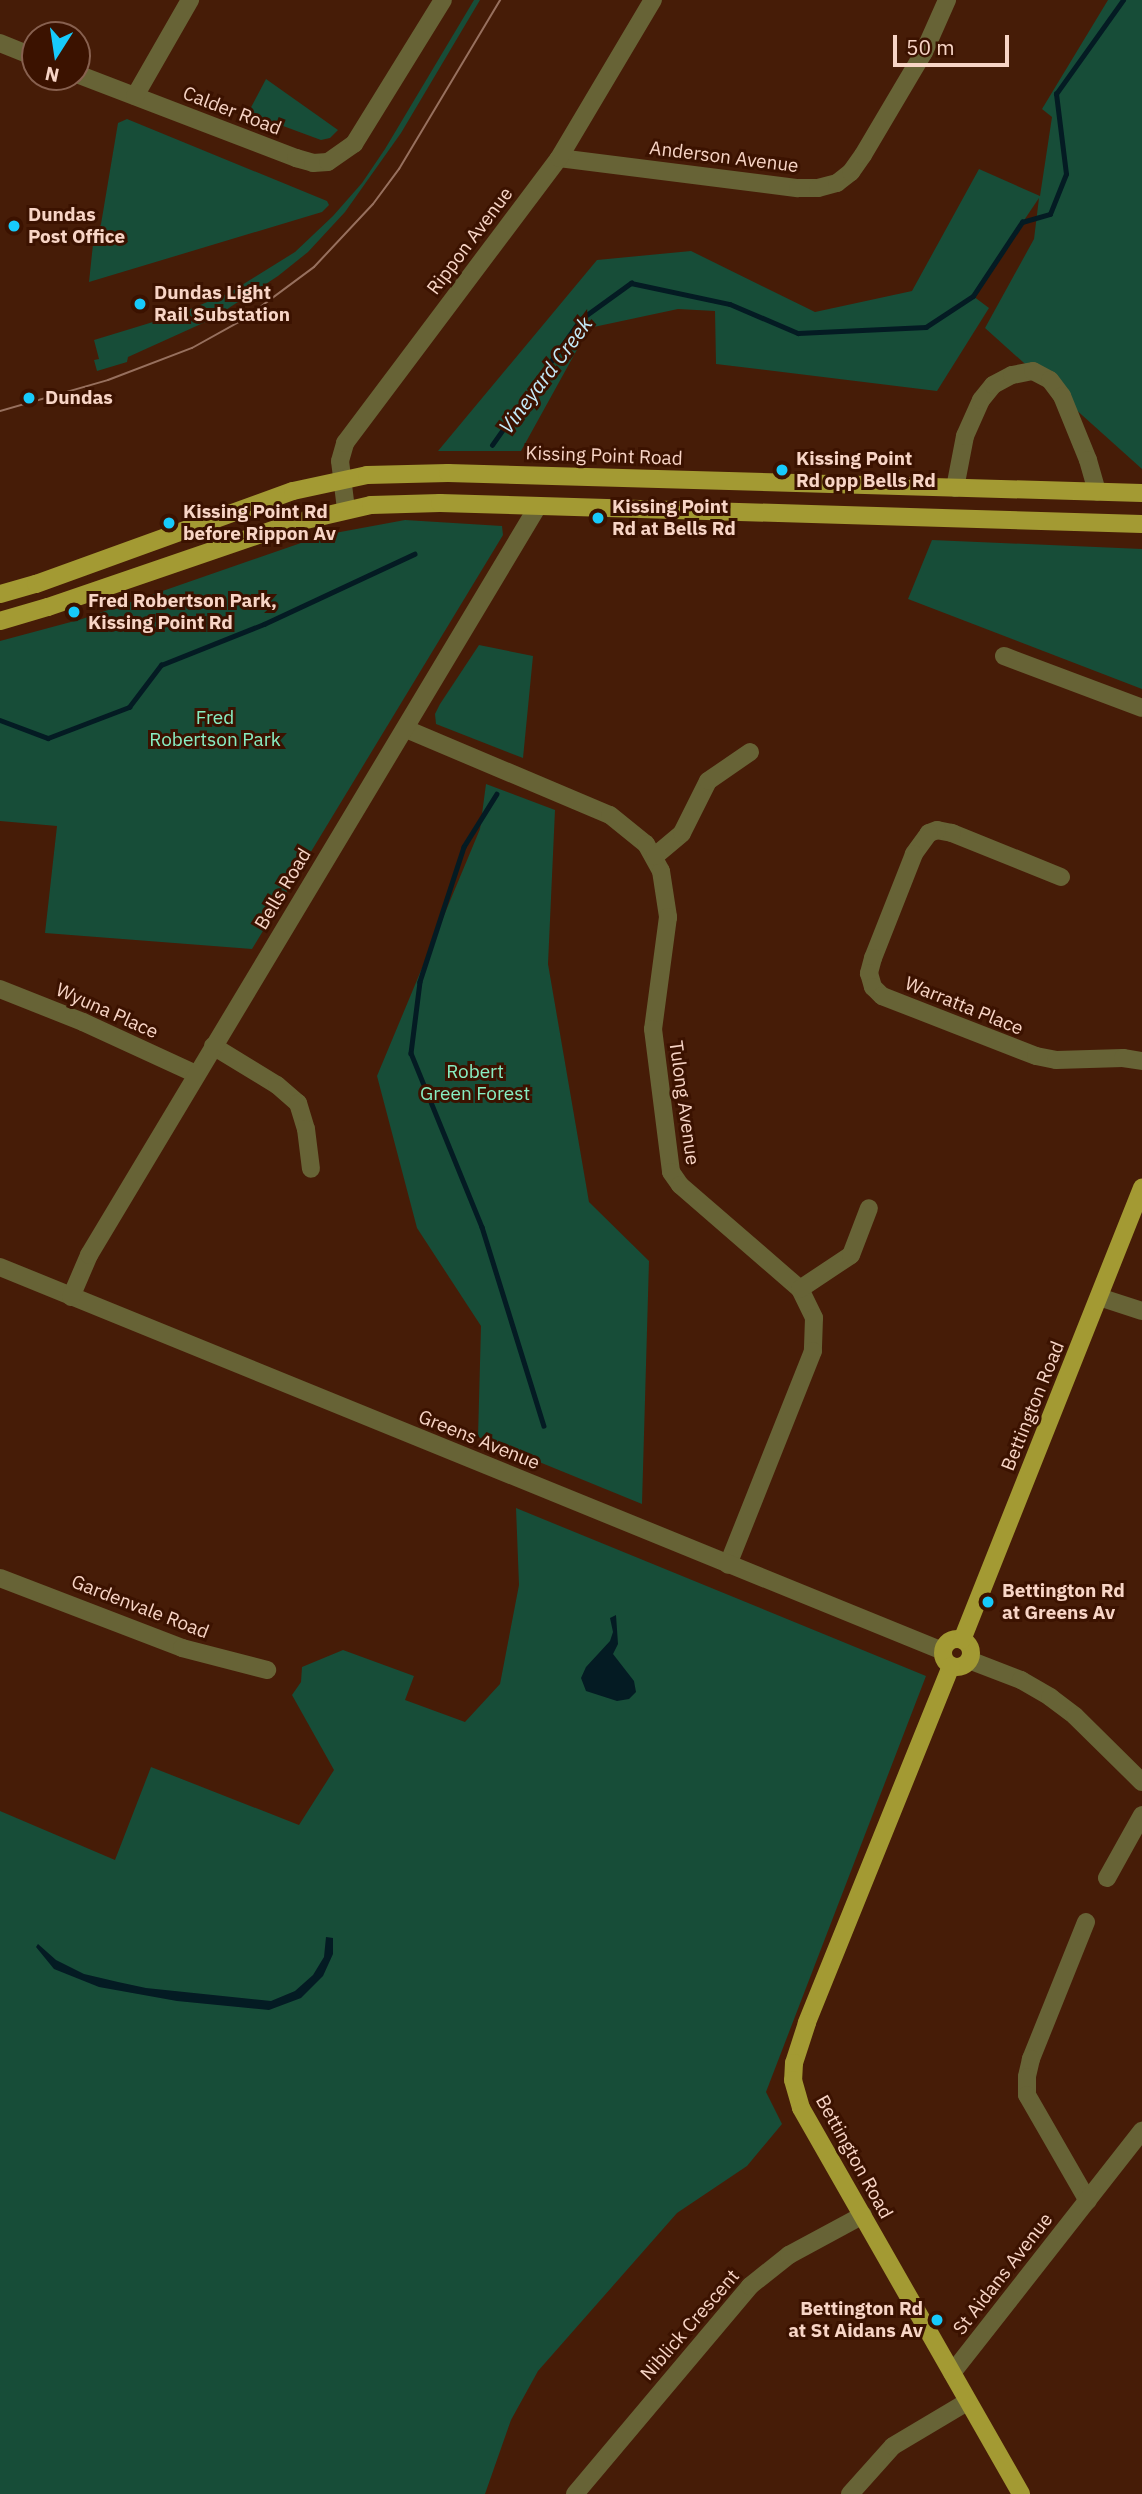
<!DOCTYPE html>
<html>
<head>
<meta charset="utf-8">
<style>
  body { margin:0 }
  #map { position:relative; width:1142px; height:2494px; overflow:hidden; background:#461c07; font-family:"IBM Plex Sans",sans-serif }
  div>[style] { position:absolute }
  [style*='--x'] { left:calc(var(--x)*1px); top:calc(var(--y)*1px); width:calc(var(--w)*1px); rotate:calc(var(--a)*1deg) }
  .green>* { inset:0; background:#174d38 }
  .water>* { inset:0; background:#041b23 }
  .stream>* { height:4.5px; margin:-2.25px; padding:0 2.25px; transform-origin:2.25px; border-radius:2.25px; background:#041b23 }
  .minor>* { height:18px; margin:-9px; padding:0 9px; transform-origin:9px; border-radius:9px; background:#676336 }
  .major>* { height:18px; margin:-9px; padding:0 9px; transform-origin:9px; border-radius:9px; background:#a39a33 }
  .major>.ring { margin:-9px; padding:0; box-sizing:content-box; background:none; border:18px solid #a39a33; border-radius:50% }
  .tram>* { height:2px; margin:-1px; padding:0 1px; transform-origin:1px; border-radius:1px; background:#97705e }
  .dots>* { width:19px; height:19px; translate:-50% -50%; box-sizing:border-box; border:4px solid #3b1200; border-radius:50% }
  span { translate:-50% -50%; white-space:nowrap; text-align:center; line-height:1.15; -webkit-text-stroke:6px #3b1200; paint-order:stroke }
  .street-label { font-size:19px; color:#f8d5c6 }
  .poi-label { font-size:19px; color:#f8d5c6; font-weight:700 }
  .left { translate:0 -50%; text-align:left }
  .right { translate:-100% -50%; text-align:right }
  .park-label { font-size:19px; color:#88eec2 }
  .water-label { font-size:21px; color:#c4ebfa; font-style:italic }
  .north { position:absolute; left:21px; top:21px; width:70px; height:70px; box-sizing:border-box; background:#3b1200; border:2px solid #87604f; border-radius:50%; rotate:192deg; font-size:19px; font-weight:700; line-height:28px; text-align:center; color:#f8d5c6 }
  .north::after { content:''; display:block; margin:auto; width:24px; height:32px; background:#17cafb; clip-path:polygon(50% 0,100% 100%,50% 72%,0 100%) }
  .scale { position:absolute; left:893px; top:35px; width:116px; height:32px; box-sizing:border-box; border:4px solid #f8d5c6; border-top:0; padding-left:9px; font-size:21px; line-height:24px; white-space:nowrap; color:#f8d5c6; -webkit-text-stroke:5px #3b1200; paint-order:stroke }
</style>
</head>
<body>
<div id="map">
  <div class="green">
    <i style="clip-path:polygon(474px 0,480px 0,401px 133px,345px 212px,308px 252px,278px 276px,212px 319px,128px 357px,127px 362px,97px 371px,94px 360px,99px 359px,94px 340px,176px 315px,229px 293px,295px 252px,333px 216px,362px 183px,385px 149px)"></i>
    <i style="clip-path:polygon(1108px 0,1142px 0,1142px 469px,985px 328px,1034px 239px,1039px 198px,973px 296px,989px 308px,937px 391px,716px 364px,715px 311px,678px 309px,589px 328px,521px 451px,438px 451px,597px 260px,691px 251px,815px 312px,912px 291px,979px 169px,1040px 196px,1052px 117px,1042px 109px)"></i>
    <i style="clip-path:polygon(266px 79px,338px 130px,330px 138px,321px 140px,248px 113px)"></i>
    <i style="clip-path:polygon(127px 119px,327px 201px,329px 205px,322px 212px,89px 282px,94px 235px,97px 236px,101px 224px,118px 123px)"></i>
    <i style="clip-path:polygon(405px 520px,502px 526px,503px 535px,252px 949px,45px 933px,57px 826px,0 821px,0 641px,82px 619px,324px 535px)"></i>
    <i style="clip-path:polygon(932px 540px,1142px 549px,1142px 689px,908px 599px)"></i>
    <i style="clip-path:polygon(479px 645px,533px 656px,523px 758px,436px 724px,435px 714px,440px 704px)"></i>
    <i style="clip-path:polygon(486px 784px,555px 810px,548px 964px,589px 1202px,649px 1261px,642px 1504px,478px 1437px,481px 1326px,417px 1228px,377px 1076px,480px 829px)"></i>
    <i style="clip-path:polygon(516px 1508px,926px 1676px,766px 2092px,782px 2124px,747px 2166px,677px 2213px,538px 2371px,511px 2420px,485px 2494px,0 2494px,0 1811px,115px 1860px,151px 1767px,299px 1825px,334px 1770px,292px 1695px,301px 1682px,302px 1667px,343px 1650px,414px 1676px,405px 1700px,465px 1722px,500px 1684px,519px 1585px)"></i>
  </div>
  <div class="water">
    <i style="clip-path:polygon(616px 1615px,618px 1644px,613px 1654px,634px 1681px,636px 1692px,629px 1699px,617px 1701px,586px 1691px,581px 1678px,586px 1667px,610px 1641px,613px 1632px,610px 1618px)"></i>
    <i style="clip-path:polygon(326px 1937px,333px 1938px,333px 1954px,323px 1976px,301px 1998px,269px 2010px,177px 2001px,99px 1987px,54px 1969px,36px 1947px,38px 1944px,56px 1960px,84px 1974px,118px 1982px,146px 1988px,271px 2001px,295px 1991px,313px 1975px,324px 1957px)"></i>
  </div>
  <div class="stream">
    <i style="--x:492;--y:445;--w:154;--a:-54.8"></i>
    <i style="--x:581;--y:319;--w:62;--a:-35.8"></i>
    <i style="--x:631;--y:283;--w:101;--a:12"></i>
    <i style="--x:730;--y:304;--w:74;--a:23.1"></i>
    <i style="--x:798;--y:333;--w:128;--a:-2.7"></i>
    <i style="--x:926;--y:327;--w:56;--a:-33.4"></i>
    <i style="--x:973;--y:296;--w:89;--a:-56.5"></i>
    <i style="--x:1022;--y:222;--w:29;--a:-16"></i>
    <i style="--x:1050;--y:214;--w:43;--a:-68.2"></i>
    <i style="--x:1066;--y:174;--w:81;--a:-97.1"></i>
    <i style="--x:1056;--y:94;--w:115;--a:-54.5"></i>
    <i style="--x:0;--y:720;--w:51;--a:20.6"></i>
    <i style="--x:48;--y:738;--w:87;--a:-20.9"></i>
    <i style="--x:129;--y:707;--w:53;--a:-52.7"></i>
    <i style="--x:161;--y:665;--w:111;--a:-21.7"></i>
    <i style="--x:264;--y:624;--w:166;--a:-25"></i>
    <i style="--x:497;--y:794;--w:62;--a:121.9"></i>
    <i style="--x:464;--y:847;--w:142;--a:108.1"></i>
    <i style="--x:420;--y:982;--w:72;--a:97.2"></i>
    <i style="--x:411;--y:1053;--w:188;--a:67.8"></i>
    <i style="--x:482;--y:1227;--w:208;--a:72.7"></i>
  </div>
  <div class="minor">
    <i style="--x:0;--y:43;--w:38;--a:22"></i>
    <i style="--x:77;--y:74;--w:235;--a:21"></i>
    <i style="--x:296;--y:158;--w:18;--a:16"></i>
    <i style="--x:313;--y:163;--w:15;--a:-4"></i>
    <i style="--x:328;--y:162;--w:32;--a:-35"></i>
    <i style="--x:354;--y:144;--w:169;--a:-58.3"></i>
    <i style="--x:135;--y:96;--w:111;--a:-60.2"></i>
    <i style="--x:559;--y:158;--w:241;--a:7.2"></i>
    <i style="--x:798;--y:188;--w:20;--a:0"></i>
    <i style="--x:818;--y:188;--w:20;--a:-15"></i>
    <i style="--x:837;--y:183;--w:18;--a:-38"></i>
    <i style="--x:851;--y:172;--w:21;--a:-55"></i>
    <i style="--x:863;--y:155;--w:120;--a:-59.4"></i>
    <i style="--x:924;--y:52;--w:57;--a:-66.1"></i>
    <i style="--x:955;--y:488;--w:53;--a:-79.1"></i>
    <i style="--x:965;--y:436;--w:39;--a:-66"></i>
    <i style="--x:981;--y:400;--w:19;--a:-51"></i>
    <i style="--x:993;--y:385;--w:21;--a:-28"></i>
    <i style="--x:1012;--y:375;--w:21;--a:-11"></i>
    <i style="--x:1033;--y:371;--w:19;--a:28"></i>
    <i style="--x:1050;--y:380;--w:20;--a:53"></i>
    <i style="--x:1062;--y:396;--w:69;--a:67.9"></i>
    <i style="--x:1088;--y:460;--w:33;--a:74"></i>
    <i style="--x:346;--y:509;--w:48;--a:-97.1"></i>
    <i style="--x:340;--y:461;--w:19;--a:-74"></i>
    <i style="--x:345;--y:443;--w:356;--a:-53.1"></i>
    <i style="--x:559;--y:158;--w:184;--a:-59.3"></i>
    <i style="--x:1004;--y:656;--w:147;--a:20.6"></i>
    <i style="--x:406;--y:729;--w:221;--a:22.9"></i>
    <i style="--x:610;--y:815;--w:46;--a:38.9"></i>
    <i style="--x:646;--y:844;--w:31;--a:61"></i>
    <i style="--x:661;--y:871;--w:47;--a:81.3"></i>
    <i style="--x:668;--y:917;--w:113;--a:97.6"></i>
    <i style="--x:653;--y:1029;--w:144;--a:82.8"></i>
    <i style="--x:671;--y:1172;--w:16;--a:55"></i>
    <i style="--x:680;--y:1185;--w:159;--a:40.9"></i>
    <i style="--x:800;--y:1289;--w:32;--a:64"></i>
    <i style="--x:814;--y:1318;--w:33;--a:92"></i>
    <i style="--x:813;--y:1351;--w:230;--a:111.7"></i>
    <i style="--x:655;--y:856;--w:35;--a:-40"></i>
    <i style="--x:682;--y:833;--w:58;--a:-63.4"></i>
    <i style="--x:708;--y:781;--w:51;--a:-34.6"></i>
    <i style="--x:1061;--y:877;--w:118;--a:-158"></i>
    <i style="--x:952;--y:833;--w:15;--a:-169"></i>
    <i style="--x:937;--y:830;--w:9;--a:159"></i>
    <i style="--x:929;--y:833;--w:26;--a:126"></i>
    <i style="--x:914;--y:854;--w:112;--a:111.5"></i>
    <i style="--x:873;--y:958;--w:16;--a:105"></i>
    <i style="--x:869;--y:973;--w:15;--a:74"></i>
    <i style="--x:873;--y:987;--w:13;--a:45"></i>
    <i style="--x:882;--y:996;--w:165;--a:21.3"></i>
    <i style="--x:1036;--y:1056;--w:20;--a:11"></i>
    <i style="--x:1056;--y:1060;--w:67;--a:-1.7"></i>
    <i style="--x:1123;--y:1058;--w:19;--a:9"></i>
    <i style="--x:0;--y:989;--w:89;--a:21.7"></i>
    <i style="--x:83;--y:1022;--w:124;--a:24.7"></i>
    <i style="--x:213;--y:1046;--w:75;--a:31.4"></i>
    <i style="--x:277;--y:1085;--w:28;--a:41"></i>
    <i style="--x:298;--y:1103;--w:27;--a:73"></i>
    <i style="--x:306;--y:1129;--w:40;--a:82.9"></i>
    <i style="--x:0;--y:1267;--w:1018;--a:22.16"></i>
    <i style="--x:800;--y:1289;--w:61;--a:-33.7"></i>
    <i style="--x:851;--y:1255;--w:50;--a:-69"></i>
    <i style="--x:71;--y:1297;--w:46;--a:-66.8"></i>
    <i style="--x:89;--y:1255;--w:873;--a:-59.06"></i>
    <i style="--x:1099;--y:1297;--w:45;--a:18"></i>
    <i style="--x:0;--y:1578;--w:195;--a:21"></i>
    <i style="--x:182;--y:1648;--w:88;--a:14.5"></i>
    <i style="--x:969;--y:1660;--w:56;--a:21"></i>
    <i style="--x:1021;--y:1680;--w:34;--a:30"></i>
    <i style="--x:1050;--y:1697;--w:31;--a:37"></i>
    <i style="--x:1075;--y:1716;--w:94;--a:44.6"></i>
    <i style="--x:1107;--y:1878;--w:72;--a:-60.9"></i>
    <i style="--x:1086;--y:1922;--w:148;--a:111.9"></i>
    <i style="--x:1031;--y:2059;--w:18;--a:103"></i>
    <i style="--x:1027;--y:2077;--w:18;--a:90"></i>
    <i style="--x:1027;--y:2095;--w:122;--a:60.1"></i>
    <i style="--x:952;--y:2373;--w:308;--a:-51.9"></i>
    <i style="--x:575;--y:2494;--w:272;--a:-49.9"></i>
    <i style="--x:750;--y:2286;--w:50;--a:-38.5"></i>
    <i style="--x:789;--y:2255;--w:84;--a:-28.4"></i>
    <i style="--x:850;--y:2494;--w:64;--a:-48.1"></i>
    <i style="--x:893;--y:2446;--w:86;--a:-30.7"></i>
  </div>
  <div class="major">
    <i style="--x:0;--y:594;--w:37;--a:-16"></i>
    <i style="--x:36;--y:584;--w:273;--a:-19.9"></i>
    <i style="--x:293;--y:491;--w:76;--a:-12.2"></i>
    <i style="--x:367;--y:475;--w:81;--a:-1.4"></i>
    <i style="--x:448;--y:473;--w:694;--a:1.65"></i>
    <i style="--x:0;--y:621;--w:50;--a:-16.3"></i>
    <i style="--x:48;--y:607;--w:259;--a:-18.9"></i>
    <i style="--x:293;--y:523;--w:80;--a:-13"></i>
    <i style="--x:371;--y:505;--w:69;--a:-1.7"></i>
    <i style="--x:440;--y:503;--w:702;--a:1.71"></i>
    <i class="ring" style="left:943px;top:1639px;width:10px;height:10px"></i>
    <i style="--x:962;--y:1640;--w:487;--a:-68.3"></i>
    <i style="--x:951;--y:1666;--w:385;--a:112"></i>
    <i style="--x:807;--y:2023;--w:42;--a:108"></i>
    <i style="--x:794;--y:2063;--w:17;--a:93"></i>
    <i style="--x:793;--y:2080;--w:29;--a:74"></i>
    <i style="--x:801;--y:2108;--w:444;--a:60.3"></i>
  </div>
  <div class="tram">
    <i style="--x:0;--y:411;--w:112;--a:-16"></i>
    <i style="--x:108;--y:380;--w:90;--a:-20.9"></i>
    <i style="--x:192;--y:348;--w:60;--a:-29.1"></i>
    <i style="--x:244;--y:319;--w:87;--a:-36.6"></i>
    <i style="--x:314;--y:267;--w:86;--a:-46.9"></i>
    <i style="--x:373;--y:204;--w:44;--a:-53.4"></i>
    <i style="--x:399;--y:169;--w:197;--a:-59.1"></i>
  </div>
  <div class="dots">
    <i style="left:14px;top:226px;background:#17cafb"></i>
    <i style="left:140px;top:304px;background:#17cafb"></i>
    <i style="left:29px;top:398px;background:#17cafb"></i>
    <i style="left:782px;top:470px;background:#17cafb"></i>
    <i style="left:598px;top:518px;background:#17cafb"></i>
    <i style="left:169px;top:523px;background:#17cafb"></i>
    <i style="left:74px;top:612px;background:#17cafb"></i>
    <i style="left:988px;top:1602px;background:#17cafb"></i>
    <i style="left:937px;top:2320px;background:#17cafb"></i>
  </div>
  <div class="street-label">
    <span style="left:232px;top:111px;rotate:21deg">Calder Road</span>
    <span style="left:724px;top:157px;rotate:7deg">Anderson Avenue</span>
    <span style="left:470px;top:241px;rotate:-53deg">Rippon Avenue</span>
    <span style="left:604px;top:456px;rotate:2deg">Kissing Point Road</span>
    <span style="left:283px;top:889px;rotate:-59deg">Bells Road</span>
    <span style="left:964px;top:1006px;rotate:22deg">Warratta Place</span>
    <span style="left:107px;top:1011px;rotate:24deg">Wyuna Place</span>
    <span style="left:684px;top:1103px;rotate:82deg">Tulong Avenue</span>
    <span style="left:1033px;top:1406px;rotate:-68deg">Bettington Road</span>
    <span style="left:479px;top:1440px;rotate:22deg">Greens Avenue</span>
    <span style="left:140px;top:1607px;rotate:21deg">Gardenvale Road</span>
    <span style="left:854px;top:2157px;rotate:61deg">Bettington Road</span>
    <span style="left:1003px;top:2274px;rotate:-52deg">St Aidans Avenue</span>
    <span style="left:690px;top:2325px;rotate:-49deg">Niblick Crescent</span>
  </div>
  <div class="poi-label">
    <span class="left" style="left:28px;top:226px">Dundas<br>Post Office</span>
    <span class="left" style="left:154px;top:304px">Dundas Light<br>Rail Substation</span>
    <span class="left" style="left:45px;top:398px">Dundas</span>
    <span class="left" style="left:796px;top:470px">Kissing Point<br>Rd opp Bells Rd</span>
    <span class="left" style="left:612px;top:518px">Kissing Point<br>Rd at Bells Rd</span>
    <span class="left" style="left:183px;top:523px">Kissing Point Rd<br>before Rippon Av</span>
    <span class="left" style="left:88px;top:612px">Fred Robertson Park,<br>Kissing Point Rd</span>
    <span class="left" style="left:1002px;top:1602px">Bettington Rd<br>at Greens Av</span>
    <span class="right" style="left:923px;top:2320px">Bettington Rd<br>at St Aidans Av</span>
  </div>
  <div class="park-label">
    <span style="left:215px;top:729px">Fred<br>Robertson Park</span>
    <span style="left:475px;top:1083px">Robert<br>Green Forest</span>
  </div>
  <div class="water-label">
    <span style="left:545px;top:375px;rotate:-53deg">Vineyard Creek</span>
  </div>
  <div class="north">N</div>
  <div class="scale">50 m</div>
</div>
</body>
</html>
